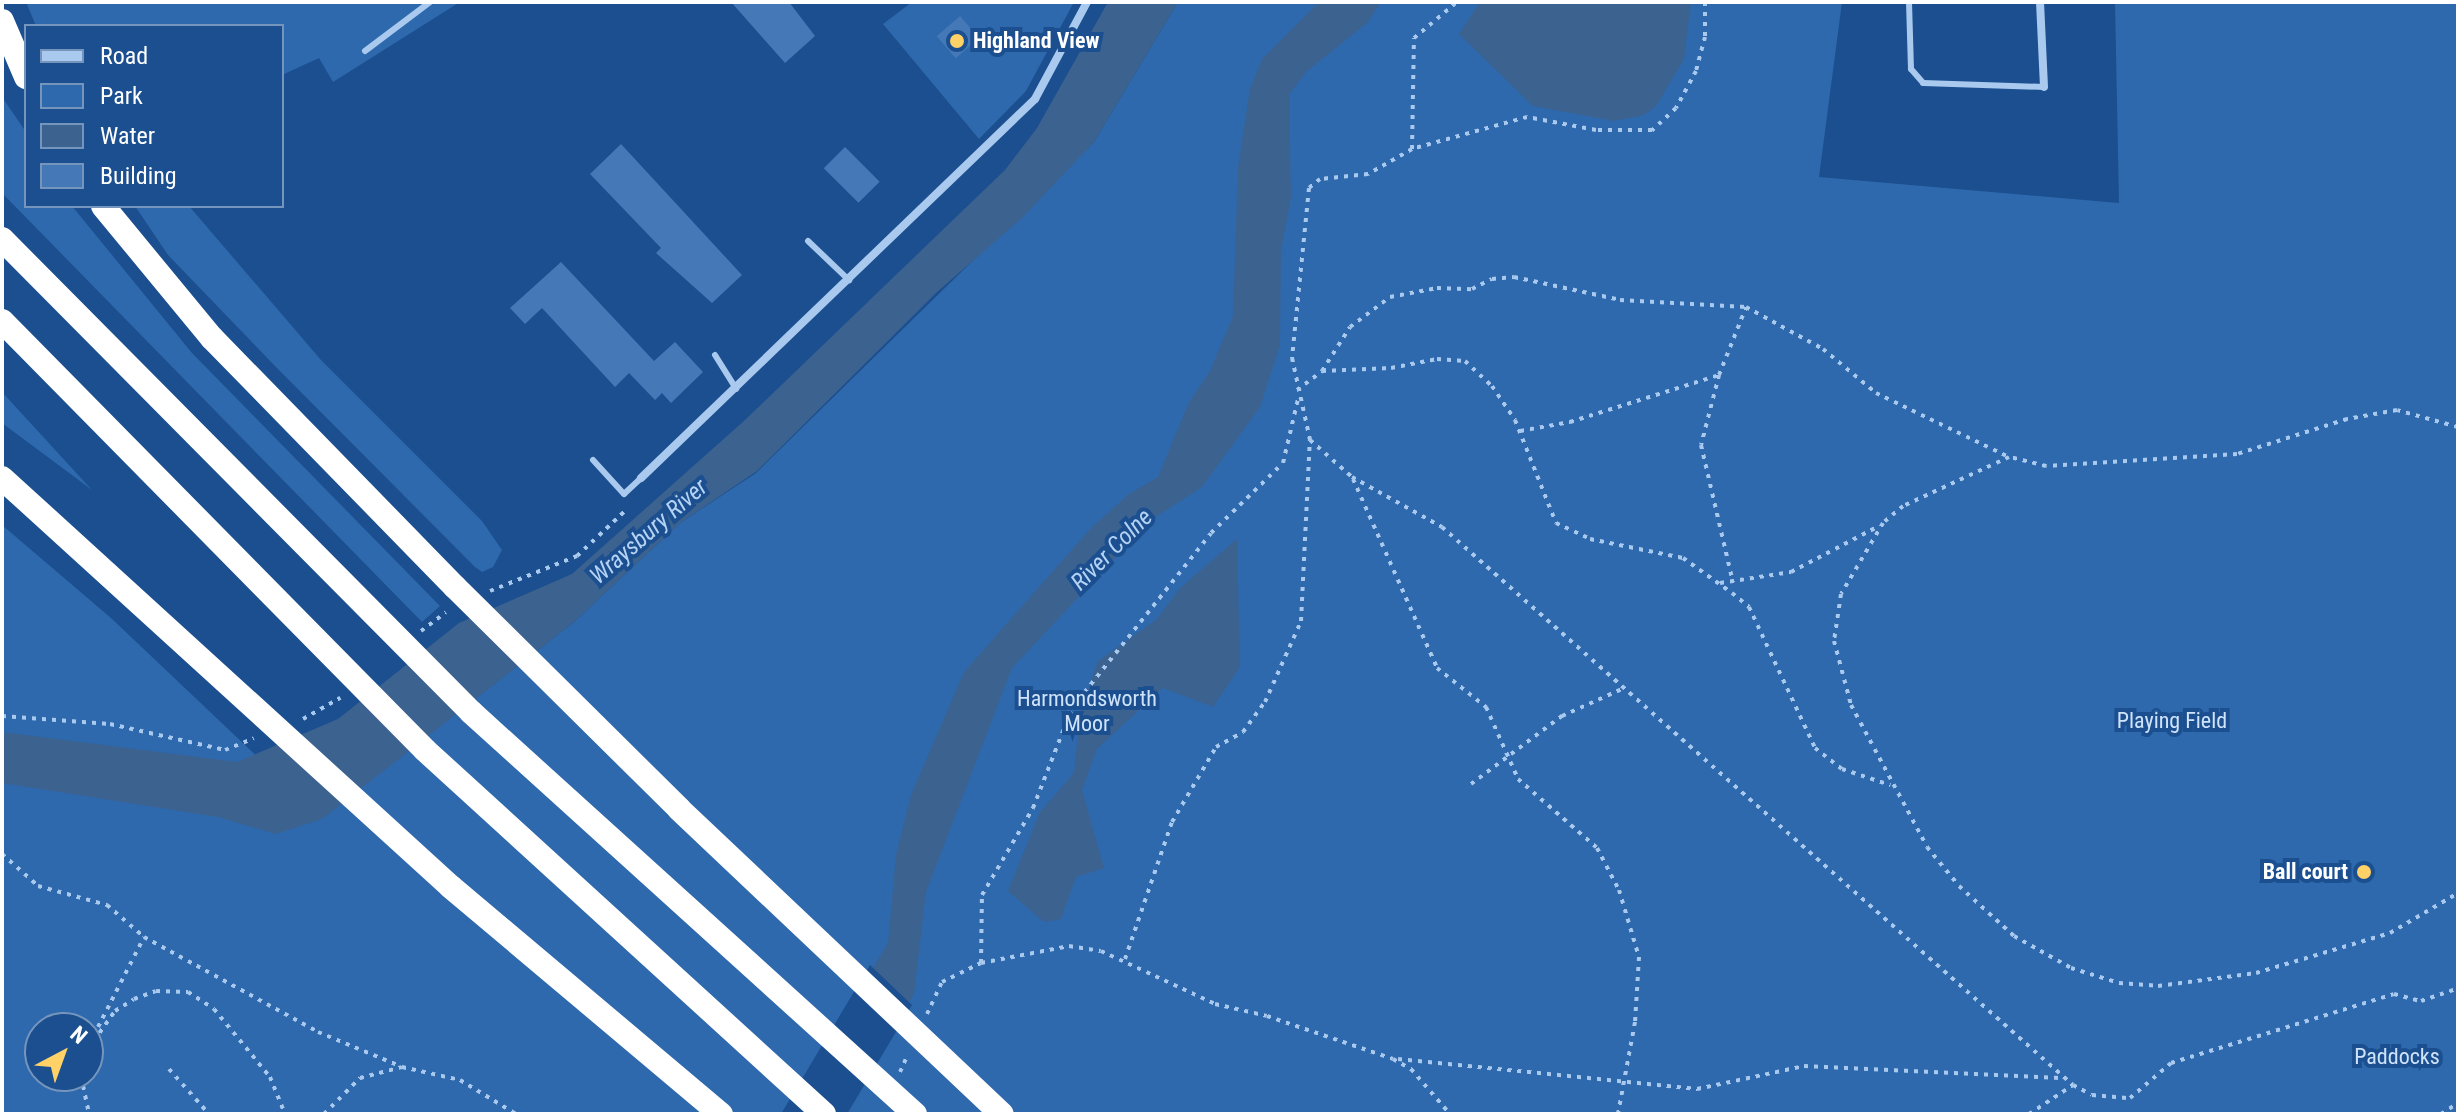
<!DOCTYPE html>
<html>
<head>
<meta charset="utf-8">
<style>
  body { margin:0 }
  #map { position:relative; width:2460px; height:1116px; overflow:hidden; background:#1b4f8f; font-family:"Roboto Condensed",sans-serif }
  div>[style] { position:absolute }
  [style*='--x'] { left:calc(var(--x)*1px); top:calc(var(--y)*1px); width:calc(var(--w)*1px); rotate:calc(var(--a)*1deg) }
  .green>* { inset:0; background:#2e69ad }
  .water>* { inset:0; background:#3c6290 }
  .pier>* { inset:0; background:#1b4f8f }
  .building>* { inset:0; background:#4478b7; transform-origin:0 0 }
  .path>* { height:4px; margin-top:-2px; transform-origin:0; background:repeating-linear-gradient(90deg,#a9c9ee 0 4px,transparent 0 10px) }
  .service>* { height:6px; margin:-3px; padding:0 3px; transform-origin:3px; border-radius:3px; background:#a9c9ee }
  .minor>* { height:8px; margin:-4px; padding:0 4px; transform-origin:4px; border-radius:4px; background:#a9c9ee }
  .motorway>* { height:24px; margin:-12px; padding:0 12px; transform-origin:12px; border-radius:12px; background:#fff }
  .dots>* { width:22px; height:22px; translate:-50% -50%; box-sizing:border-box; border:4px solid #1b4f8f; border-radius:50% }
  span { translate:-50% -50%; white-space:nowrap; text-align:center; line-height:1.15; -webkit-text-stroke:8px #1b4f8f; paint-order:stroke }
  .poi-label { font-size:22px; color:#fff; font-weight:700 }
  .left { translate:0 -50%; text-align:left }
  .right { translate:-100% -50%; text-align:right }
  .park-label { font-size:22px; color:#cfe3fa }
  .water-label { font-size:24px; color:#b5d3f5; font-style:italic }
  .frame { position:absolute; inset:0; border:4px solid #fff; pointer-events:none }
  .legend { position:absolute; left:24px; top:24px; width:260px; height:184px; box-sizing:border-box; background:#1b4f8f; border:2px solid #7695bc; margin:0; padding:10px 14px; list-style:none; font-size:24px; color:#fff }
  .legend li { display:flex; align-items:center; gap:16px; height:40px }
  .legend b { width:40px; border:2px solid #7695bc }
  .north { position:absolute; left:24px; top:1012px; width:80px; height:80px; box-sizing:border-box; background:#1b4f8f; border:2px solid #7695bc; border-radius:50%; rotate:41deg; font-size:22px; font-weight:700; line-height:32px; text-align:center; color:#fff }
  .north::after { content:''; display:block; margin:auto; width:28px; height:36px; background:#ffd166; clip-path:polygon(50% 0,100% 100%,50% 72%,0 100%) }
</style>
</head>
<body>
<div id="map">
  <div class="green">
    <i style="clip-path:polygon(26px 2px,460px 2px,333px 82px,319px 58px,282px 75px,282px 26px,36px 26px)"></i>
    <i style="clip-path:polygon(912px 2px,1074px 2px,1026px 91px,979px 139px,883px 24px)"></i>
    <i style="clip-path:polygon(evenodd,1178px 2px,1842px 2px,1819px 177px,2119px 203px,2115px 2px,2458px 2px,2458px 1114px,2px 1114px,2px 525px,111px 618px,322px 818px,574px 622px,680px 523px,756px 473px,1094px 142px,1178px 2px,40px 1028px,88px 1028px,88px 1076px,40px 1076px,40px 1028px)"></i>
    <i style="clip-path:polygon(2px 97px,26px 132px,26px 206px,72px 206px,192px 353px,440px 606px,422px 622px,2px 193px)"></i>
    <i style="clip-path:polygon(135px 206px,189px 206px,321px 360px,482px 521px,502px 550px,493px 567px,482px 572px,475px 567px,273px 364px,168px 255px)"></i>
    <i style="clip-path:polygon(2px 392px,92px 490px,2px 423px)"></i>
  </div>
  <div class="water">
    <i style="clip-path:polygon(1108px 2px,1178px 2px,1094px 142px,1022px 218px,937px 292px,757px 471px,680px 523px,574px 622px,322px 819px,276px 834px,218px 817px,2px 783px,2px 732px,237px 762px,338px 719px,459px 623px,572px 574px,745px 420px,1005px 170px,1037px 128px)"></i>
    <i style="clip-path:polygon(1319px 2px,1381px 2px,1367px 23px,1307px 71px,1289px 94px,1291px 197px,1281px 251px,1280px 345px,1260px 407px,1202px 487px,1151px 520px,1012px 668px,926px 892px,914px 994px,842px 1114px,785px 1114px,888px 943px,896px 855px,911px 795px,964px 672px,1091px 528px,1129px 494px,1158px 477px,1189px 402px,1210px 371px,1233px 316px,1238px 167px,1250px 89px,1262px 59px)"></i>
    <i style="clip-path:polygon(1480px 2px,1691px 2px,1684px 59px,1656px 106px,1644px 115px,1614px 121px,1533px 106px,1459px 34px)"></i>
    <i style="clip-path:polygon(1237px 539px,1240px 667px,1213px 707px,1163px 688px,1097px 749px,1082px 790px,1104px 868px,1076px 877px,1061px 919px,1044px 922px,1008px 891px,1040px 812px,1074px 773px,1080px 713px,1098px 661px,1156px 620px,1180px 588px)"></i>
  </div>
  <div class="pier">
    <i style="clip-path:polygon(870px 965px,912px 1005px,847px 1114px,781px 1114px)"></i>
  </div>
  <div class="building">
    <i style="clip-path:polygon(731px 2px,789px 2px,815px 36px,785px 63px)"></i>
    <i style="left:960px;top:16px;width:29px;height:31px;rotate:49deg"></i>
    <i style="clip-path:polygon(621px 144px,742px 275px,712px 303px,656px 253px,661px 248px,590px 174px)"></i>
    <i style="left:845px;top:147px;width:49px;height:30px;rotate:45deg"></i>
    <i style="clip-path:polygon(561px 262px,654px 361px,675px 342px,703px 372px,671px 403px,662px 393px,655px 400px,629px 373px,615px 387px,542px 308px,525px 324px,510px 308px)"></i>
  </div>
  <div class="path">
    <i style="--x:1705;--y:2;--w:35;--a:90"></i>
    <i style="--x:1705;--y:37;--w:35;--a:105"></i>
    <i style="--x:1696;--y:71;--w:42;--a:118.4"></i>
    <i style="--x:1676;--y:108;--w:33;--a:137"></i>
    <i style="--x:1652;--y:130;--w:56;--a:180"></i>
    <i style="--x:1596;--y:130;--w:70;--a:-169.3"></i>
    <i style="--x:1527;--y:117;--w:119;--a:164.5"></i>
    <i style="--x:1412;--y:149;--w:51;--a:150.4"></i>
    <i style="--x:1368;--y:174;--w:48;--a:174.1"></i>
    <i style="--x:1320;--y:179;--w:14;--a:141"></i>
    <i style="--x:1309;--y:188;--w:171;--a:95.7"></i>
    <i style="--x:1292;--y:358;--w:84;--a:77.6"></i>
    <i style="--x:1310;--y:440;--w:56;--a:41.4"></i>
    <i style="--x:1352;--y:477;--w:103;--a:29.1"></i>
    <i style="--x:1442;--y:527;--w:842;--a:41.49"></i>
    <i style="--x:1412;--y:149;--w:111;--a:-89"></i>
    <i style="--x:1414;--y:38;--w:56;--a:-39.9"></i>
    <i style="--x:1322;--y:371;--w:52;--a:-57.5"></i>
    <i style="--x:1350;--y:327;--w:50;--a:-36.9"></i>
    <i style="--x:1390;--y:297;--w:48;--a:-10.8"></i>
    <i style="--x:1437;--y:288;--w:35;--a:2"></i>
    <i style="--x:1472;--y:289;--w:22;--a:-27"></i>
    <i style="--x:1492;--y:279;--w:22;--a:-5"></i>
    <i style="--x:1514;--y:277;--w:108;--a:12.2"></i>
    <i style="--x:1620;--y:300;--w:126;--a:3.2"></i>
    <i style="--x:1746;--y:307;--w:88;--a:28.6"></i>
    <i style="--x:1823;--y:349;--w:69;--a:39.7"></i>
    <i style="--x:1876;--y:393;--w:148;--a:25.7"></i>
    <i style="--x:1719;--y:375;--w:72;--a:104.4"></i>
    <i style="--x:1701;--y:445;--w:141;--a:76.9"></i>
    <i style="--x:1297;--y:390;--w:31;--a:-37"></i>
    <i style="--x:1322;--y:371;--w:69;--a:-2.5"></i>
    <i style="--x:1391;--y:368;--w:47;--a:-11.1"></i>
    <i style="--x:1437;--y:359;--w:28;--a:4"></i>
    <i style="--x:1465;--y:361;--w:37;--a:43"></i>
    <i style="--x:1492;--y:386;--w:41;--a:55.9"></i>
    <i style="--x:1515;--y:420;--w:111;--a:68.3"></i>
    <i style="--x:1556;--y:523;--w:38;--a:25"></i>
    <i style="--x:1590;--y:539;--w:95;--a:11.5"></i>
    <i style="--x:1683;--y:558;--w:60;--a:35.5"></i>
    <i style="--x:1732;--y:593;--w:22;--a:39"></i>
    <i style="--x:1749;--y:607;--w:156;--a:64.9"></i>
    <i style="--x:1815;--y:748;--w:34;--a:38"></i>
    <i style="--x:1842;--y:769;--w:51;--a:18.4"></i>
    <i style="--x:2458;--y:427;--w:63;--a:-164.4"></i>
    <i style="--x:2397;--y:410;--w:51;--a:169.8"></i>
    <i style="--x:2347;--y:419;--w:115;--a:162.3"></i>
    <i style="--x:2237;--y:454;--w:191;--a:176.4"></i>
    <i style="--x:2046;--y:466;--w:38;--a:-166"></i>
    <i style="--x:2009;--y:457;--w:117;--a:155.2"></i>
    <i style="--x:1903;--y:506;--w:26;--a:140"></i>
    <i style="--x:1883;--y:523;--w:82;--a:120.6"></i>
    <i style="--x:1841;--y:594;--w:48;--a:98.5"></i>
    <i style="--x:1834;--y:641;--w:66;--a:75.1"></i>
    <i style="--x:1851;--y:705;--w:161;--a:61.8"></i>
    <i style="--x:1927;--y:847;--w:50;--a:50.6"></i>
    <i style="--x:1959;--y:886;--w:74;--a:42.3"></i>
    <i style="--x:2014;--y:936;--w:65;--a:29.3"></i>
    <i style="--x:2071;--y:968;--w:50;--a:17.4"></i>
    <i style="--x:2119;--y:983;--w:39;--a:4"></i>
    <i style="--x:2158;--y:986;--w:99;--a:-7.6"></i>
    <i style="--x:2256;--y:973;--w:140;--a:-16.6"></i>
    <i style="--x:2390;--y:933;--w:79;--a:-30.5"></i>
    <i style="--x:1520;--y:431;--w:51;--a:-10.2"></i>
    <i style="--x:1570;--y:422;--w:156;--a:-17.5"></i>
    <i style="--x:1719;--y:375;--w:73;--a:-68.3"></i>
    <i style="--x:1353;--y:479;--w:207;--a:66"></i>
    <i style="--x:1437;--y:668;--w:63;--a:38.5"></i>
    <i style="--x:1486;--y:707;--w:79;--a:66"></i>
    <i style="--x:1518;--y:779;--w:105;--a:41.1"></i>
    <i style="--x:1597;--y:848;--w:47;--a:62.4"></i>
    <i style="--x:1619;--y:890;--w:70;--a:73.4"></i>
    <i style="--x:1639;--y:957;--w:65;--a:93.5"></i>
    <i style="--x:1635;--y:1022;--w:94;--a:100.5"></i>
    <i style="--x:1720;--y:583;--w:72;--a:-8.8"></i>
    <i style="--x:1791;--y:572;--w:99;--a:-27.6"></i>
    <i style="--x:490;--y:591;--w:94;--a:-21.9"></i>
    <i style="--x:577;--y:556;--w:69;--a:-43.2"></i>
    <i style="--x:421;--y:631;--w:31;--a:-37"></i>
    <i style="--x:2;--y:716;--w:108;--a:4.2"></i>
    <i style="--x:110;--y:724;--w:118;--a:12.7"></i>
    <i style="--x:225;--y:750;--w:31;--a:-22"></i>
    <i style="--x:303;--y:719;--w:43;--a:-29.6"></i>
    <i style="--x:1471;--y:784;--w:114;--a:-36.8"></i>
    <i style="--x:1562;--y:716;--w:66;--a:-24.2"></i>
    <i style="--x:2;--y:854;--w:48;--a:41.6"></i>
    <i style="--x:38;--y:886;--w:72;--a:15.4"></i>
    <i style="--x:107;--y:905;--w:49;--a:40.9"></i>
    <i style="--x:144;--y:937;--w:198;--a:28.6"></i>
    <i style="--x:318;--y:1032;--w:91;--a:22.6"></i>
    <i style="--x:1125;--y:959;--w:145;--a:-71.1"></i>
    <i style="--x:1172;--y:822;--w:87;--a:-59.6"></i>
    <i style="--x:1216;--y:747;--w:31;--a:-29"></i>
    <i style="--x:1243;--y:732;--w:37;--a:-54"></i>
    <i style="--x:1265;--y:702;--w:89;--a:-66"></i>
    <i style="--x:1301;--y:621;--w:181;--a:-87.2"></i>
    <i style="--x:981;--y:963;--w:68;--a:-89.2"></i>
    <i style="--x:982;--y:895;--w:101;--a:-59.6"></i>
    <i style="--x:1033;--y:808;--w:107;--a:-68.7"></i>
    <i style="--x:1072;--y:708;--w:223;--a:-51.5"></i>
    <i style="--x:1211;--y:533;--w:100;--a:-44.2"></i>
    <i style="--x:1283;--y:463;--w:66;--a:-76.8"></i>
    <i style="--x:927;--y:1014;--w:35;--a:-65"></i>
    <i style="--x:942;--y:982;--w:43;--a:-26"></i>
    <i style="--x:981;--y:963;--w:90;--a:-10.9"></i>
    <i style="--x:1069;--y:946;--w:32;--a:9"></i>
    <i style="--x:1101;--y:951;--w:126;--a:24.9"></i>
    <i style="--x:1215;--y:1004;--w:53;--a:13"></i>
    <i style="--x:1267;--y:1016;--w:133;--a:18.8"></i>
    <i style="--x:1393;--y:1059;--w:21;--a:29"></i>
    <i style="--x:1411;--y:1069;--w:60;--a:49.1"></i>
    <i style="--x:98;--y:1027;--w:101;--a:-62.9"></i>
    <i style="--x:88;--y:1049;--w:47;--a:-54.6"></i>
    <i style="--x:115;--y:1011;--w:22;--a:-32"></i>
    <i style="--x:134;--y:999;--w:23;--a:-20"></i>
    <i style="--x:156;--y:991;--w:32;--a:2"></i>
    <i style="--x:188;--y:992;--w:31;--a:33"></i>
    <i style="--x:214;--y:1009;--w:88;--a:50.5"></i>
    <i style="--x:270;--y:1077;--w:40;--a:68"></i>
    <i style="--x:1398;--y:1059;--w:301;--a:5.7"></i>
    <i style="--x:1697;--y:1089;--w:109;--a:-12.1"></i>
    <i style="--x:1804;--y:1066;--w:257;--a:2.7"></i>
    <i style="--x:169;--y:1069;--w:60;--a:48.4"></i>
    <i style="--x:900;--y:1072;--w:20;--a:-66"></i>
    <i style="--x:81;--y:1076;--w:39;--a:78"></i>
    <i style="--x:324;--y:1114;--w:51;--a:-45"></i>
    <i style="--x:360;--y:1078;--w:43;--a:-14.7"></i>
    <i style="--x:402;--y:1067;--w:59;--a:12.6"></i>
    <i style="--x:460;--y:1080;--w:66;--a:31.3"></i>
    <i style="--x:2029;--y:1114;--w:53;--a:-33.4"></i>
    <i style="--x:2073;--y:1085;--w:21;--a:28"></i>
    <i style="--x:2092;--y:1095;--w:38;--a:5"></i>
    <i style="--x:2130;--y:1098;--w:54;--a:-40.5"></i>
    <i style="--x:2171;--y:1063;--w:233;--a:-17.2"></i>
    <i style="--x:2394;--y:994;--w:28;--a:15"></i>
    <i style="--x:2421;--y:1001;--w:39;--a:-19"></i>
    <i style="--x:2441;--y:1114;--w:20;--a:-33"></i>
  </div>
  <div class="service">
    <i style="--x:1909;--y:2;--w:67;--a:88.3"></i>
    <i style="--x:1911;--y:69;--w:18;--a:49"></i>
    <i style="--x:1923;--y:83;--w:121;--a:1.9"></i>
    <i style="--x:365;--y:51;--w:81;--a:-37"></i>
    <i style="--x:808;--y:241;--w:57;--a:43.6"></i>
    <i style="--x:715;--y:355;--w:40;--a:58"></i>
    <i style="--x:593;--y:460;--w:46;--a:47.6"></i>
    <i style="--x:624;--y:494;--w:23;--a:-43"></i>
  </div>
  <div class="minor">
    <i style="--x:2040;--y:2;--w:85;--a:87.3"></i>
    <i style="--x:641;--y:478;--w:547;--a:-43.89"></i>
    <i style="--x:1035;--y:99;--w:110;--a:-61.8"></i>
  </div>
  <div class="motorway">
    <i style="--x:2;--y:21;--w:61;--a:66.8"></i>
    <i style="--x:103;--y:206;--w:171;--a:50.5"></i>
    <i style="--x:212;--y:338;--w:348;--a:45.7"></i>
    <i style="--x:455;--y:587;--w:315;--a:44.7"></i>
    <i style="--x:679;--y:809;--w:444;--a:43.4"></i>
    <i style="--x:2;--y:239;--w:666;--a:45.24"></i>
    <i style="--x:471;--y:712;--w:599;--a:42.16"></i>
    <i style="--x:2;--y:321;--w:602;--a:45.4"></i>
    <i style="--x:425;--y:750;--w:540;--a:42.37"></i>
    <i style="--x:2;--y:478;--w:607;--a:42.33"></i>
    <i style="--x:451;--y:887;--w:353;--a:40.1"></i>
  </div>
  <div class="dots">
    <i style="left:957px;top:41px;background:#ffd166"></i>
    <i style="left:2364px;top:872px;background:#ffd166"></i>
  </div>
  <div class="poi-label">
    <span class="left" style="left:973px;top:41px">Highland View</span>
    <span class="right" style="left:2348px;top:872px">Ball court</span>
  </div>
  <div class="park-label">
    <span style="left:1087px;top:711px">Harmondsworth<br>Moor</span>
    <span style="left:2172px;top:721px">Playing Field</span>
    <span style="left:2397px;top:1057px">Paddocks</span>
  </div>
  <div class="water-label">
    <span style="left:649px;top:532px;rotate:-41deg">Wraysbury River</span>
    <span style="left:1112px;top:550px;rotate:-45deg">River Colne</span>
  </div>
  <div class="frame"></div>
  <ul class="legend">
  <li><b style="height:10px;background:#a9c9ee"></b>Road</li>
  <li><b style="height:22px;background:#2e69ad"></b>Park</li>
  <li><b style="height:22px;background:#3c6290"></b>Water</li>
  <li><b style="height:22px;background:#4478b7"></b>Building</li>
  </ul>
  <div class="north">N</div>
</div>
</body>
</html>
